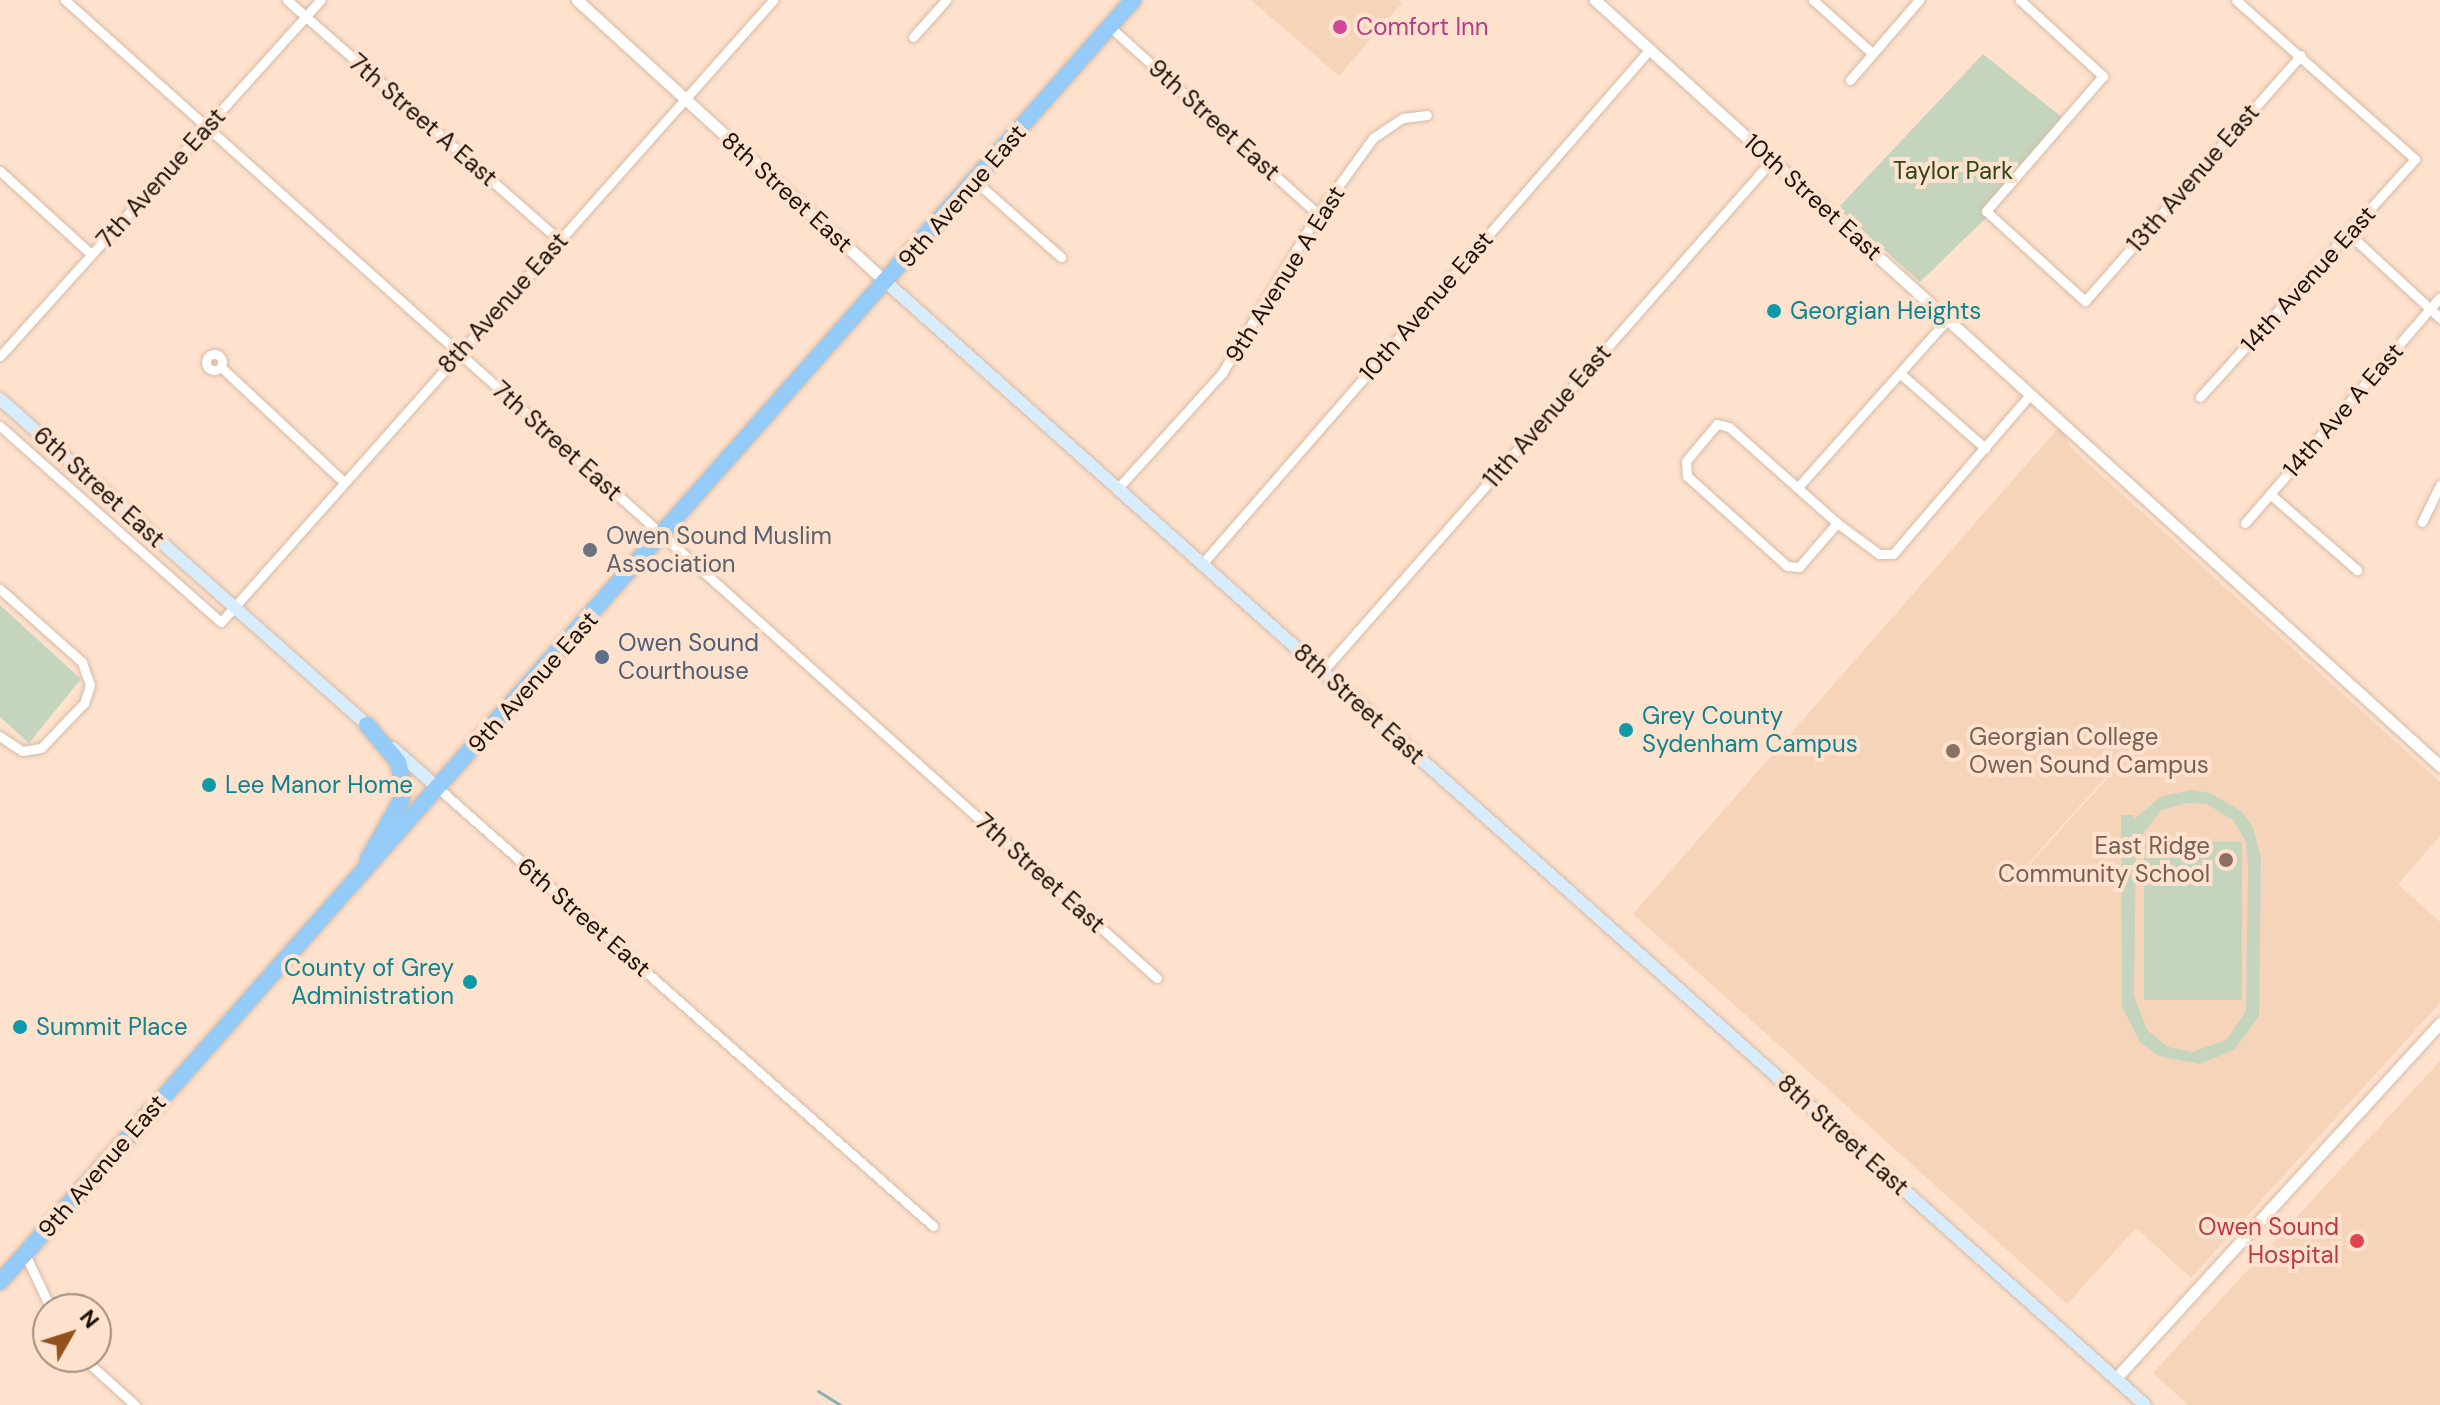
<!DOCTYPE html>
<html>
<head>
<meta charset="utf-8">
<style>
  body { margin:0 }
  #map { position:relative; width:2440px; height:1405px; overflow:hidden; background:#fee2cd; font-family:"DM Sans",sans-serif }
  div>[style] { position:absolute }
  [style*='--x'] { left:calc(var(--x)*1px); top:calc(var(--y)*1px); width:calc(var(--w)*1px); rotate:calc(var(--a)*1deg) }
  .built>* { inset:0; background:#f5d4ba }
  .green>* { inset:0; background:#c5d4bc; transform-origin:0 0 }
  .round { border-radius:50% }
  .stream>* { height:3px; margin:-1.5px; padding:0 1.5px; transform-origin:1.5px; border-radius:1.5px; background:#88b2b5 }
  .roads { filter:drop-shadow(0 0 2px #d6bba7) drop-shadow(0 0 2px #d6bba7) }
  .minor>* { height:9px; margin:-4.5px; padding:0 4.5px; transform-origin:4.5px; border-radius:4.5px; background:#fff }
  .minor>.ring { margin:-4.5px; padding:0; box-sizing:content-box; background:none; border:9px solid #fff; border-radius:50% }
  .tertiary>* { height:11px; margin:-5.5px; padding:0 5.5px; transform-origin:5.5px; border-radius:5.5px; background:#fff }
  .secondary>* { height:12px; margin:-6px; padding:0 6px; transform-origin:6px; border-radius:6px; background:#d7ecfc }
  .trunk>* { height:16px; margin:-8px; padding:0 8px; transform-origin:8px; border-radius:8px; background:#94cbf8 }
  .dots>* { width:22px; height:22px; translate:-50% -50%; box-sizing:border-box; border:4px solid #fee2cd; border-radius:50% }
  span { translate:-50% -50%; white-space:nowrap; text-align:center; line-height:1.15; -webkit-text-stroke:8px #fee2cd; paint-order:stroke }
  .hotel-label { font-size:24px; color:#b23c85 }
  .left { translate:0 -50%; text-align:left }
  .street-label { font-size:24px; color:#1b110a }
  .park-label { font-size:24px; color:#2e461a }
  .culture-label { font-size:24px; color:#0d838f }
  .right { translate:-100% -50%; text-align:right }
  .worship-label { font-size:24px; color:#5b616d }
  .service-label { font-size:24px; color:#4e5e75 }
  .education-label { font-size:24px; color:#785e54 }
  .health-label { font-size:24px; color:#be3a42 }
  .north { position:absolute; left:32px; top:1293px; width:80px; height:80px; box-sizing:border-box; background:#fee2cd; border:2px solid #a38e7f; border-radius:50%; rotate:51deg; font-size:22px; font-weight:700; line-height:32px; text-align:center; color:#1b110a }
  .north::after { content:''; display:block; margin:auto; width:28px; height:36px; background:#93521d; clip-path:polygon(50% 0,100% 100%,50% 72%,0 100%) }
</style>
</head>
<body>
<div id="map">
  <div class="built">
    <i style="clip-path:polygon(1251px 0,1399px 0,1402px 3px,1339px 76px)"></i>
    <i style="clip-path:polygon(evenodd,2061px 425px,2070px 447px,2440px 782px,2440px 836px,2398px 884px,2440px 922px,2440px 1003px,2191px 1278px,2136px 1228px,2067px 1304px,1633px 914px,2061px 425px,2140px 740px,2141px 741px,1989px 909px,2055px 833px,2140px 740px)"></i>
    <i style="clip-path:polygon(2440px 1061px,2440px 1405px,2188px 1405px,2153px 1373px)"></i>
  </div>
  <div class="green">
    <i style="clip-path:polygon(1983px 54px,2069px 123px,1994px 210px,1920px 282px,1838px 208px)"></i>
    <i style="clip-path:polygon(0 605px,81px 679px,29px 743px,0 717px)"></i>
    <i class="round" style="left:1725px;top:708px;width:18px;height:18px"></i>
    <i style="clip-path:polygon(evenodd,2192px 790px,2210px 793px,2241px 811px,2253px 827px,2261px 858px,2259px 1016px,2234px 1050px,2200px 1064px,2158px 1056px,2140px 1042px,2122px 1007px,2121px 815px,2133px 815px,2134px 819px,2162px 796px,2192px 790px,2187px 803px,2207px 804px,2234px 821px,2246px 842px,2248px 867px,2246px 1011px,2226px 1040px,2192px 1052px,2168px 1047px,2147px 1030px,2134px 996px,2136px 843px,2161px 810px,2187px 803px)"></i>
    <i style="left:2144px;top:842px;width:98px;height:158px"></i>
  </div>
  <div class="stream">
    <i style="--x:818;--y:1391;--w:26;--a:32"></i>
  </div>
  <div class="roads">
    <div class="minor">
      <i style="--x:65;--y:0;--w:1466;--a:41.85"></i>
      <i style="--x:287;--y:0;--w:363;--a:41.4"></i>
      <i style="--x:1813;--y:0;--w:78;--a:41.9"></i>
      <i style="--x:2020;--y:0;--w:113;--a:42.5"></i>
      <i style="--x:2103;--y:76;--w:179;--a:130.9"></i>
      <i style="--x:1986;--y:211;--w:134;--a:42.3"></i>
      <i style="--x:2085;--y:301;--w:327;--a:-48.7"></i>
      <i style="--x:1110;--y:27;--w:280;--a:42"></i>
      <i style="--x:913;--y:37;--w:50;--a:-48.3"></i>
      <i style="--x:1850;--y:80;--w:106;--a:-49.2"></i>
      <i style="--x:0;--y:171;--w:123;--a:42.4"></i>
      <i style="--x:975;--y:181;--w:115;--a:41.5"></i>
      <i style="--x:2349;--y:234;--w:124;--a:42.7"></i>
      <i class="ring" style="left:206px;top:354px;width:7px;height:7px"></i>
      <i style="--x:0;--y:356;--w:479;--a:-48"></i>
      <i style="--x:221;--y:367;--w:168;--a:43.1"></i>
      <i style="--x:1902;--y:375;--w:111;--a:41.3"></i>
      <i style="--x:2200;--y:397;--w:321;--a:-47.9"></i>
      <i style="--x:2415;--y:159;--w:239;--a:-138.4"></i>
      <i style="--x:0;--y:426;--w:295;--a:41.6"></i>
      <i style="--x:221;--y:622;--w:832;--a:-48.41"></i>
      <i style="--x:1799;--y:486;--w:224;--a:-48.3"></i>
      <i style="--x:1119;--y:487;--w:154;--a:-47.9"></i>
      <i style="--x:1222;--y:373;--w:186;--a:-58.9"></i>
      <i style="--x:1318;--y:214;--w:94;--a:-54.1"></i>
      <i style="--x:1373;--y:138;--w:36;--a:-34"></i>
      <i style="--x:1403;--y:118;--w:24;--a:-7"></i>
      <i style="--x:2270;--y:494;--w:116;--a:41.1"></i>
      <i style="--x:2422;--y:522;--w:41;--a:-64.1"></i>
      <i style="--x:1837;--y:523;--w:58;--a:130.8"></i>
      <i style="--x:1799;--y:567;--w:12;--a:-175"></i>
      <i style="--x:1787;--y:566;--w:135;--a:-138"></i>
      <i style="--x:1687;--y:476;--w:15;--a:-94"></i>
      <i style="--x:1686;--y:461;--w:48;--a:-50"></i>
      <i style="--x:1717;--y:424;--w:12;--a:14"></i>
      <i style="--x:1729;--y:427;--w:144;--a:41.6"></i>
      <i style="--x:1837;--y:523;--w:52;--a:36.4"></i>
      <i style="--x:1879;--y:554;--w:14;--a:0"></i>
      <i style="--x:1893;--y:554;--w:210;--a:-49.3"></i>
      <i style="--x:2245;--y:523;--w:298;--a:-49.2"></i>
      <i style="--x:1202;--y:564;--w:683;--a:-48.98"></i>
      <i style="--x:0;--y:589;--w:110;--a:41.7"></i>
      <i style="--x:82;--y:662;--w:24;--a:71"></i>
      <i style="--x:90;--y:685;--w:19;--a:108"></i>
      <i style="--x:84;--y:703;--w:62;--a:133.7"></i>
      <i style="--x:41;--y:748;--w:19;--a:171"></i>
      <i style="--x:22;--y:751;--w:27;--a:-146"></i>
      <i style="--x:1322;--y:672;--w:682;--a:-48.69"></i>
      <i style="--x:438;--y:788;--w:661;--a:41.5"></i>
      <i style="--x:25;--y:1254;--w:61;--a:64.7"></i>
      <i style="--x:82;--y:1357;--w:72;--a:42.2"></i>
    </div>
    <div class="tertiary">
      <i style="--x:577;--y:0;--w:418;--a:42.4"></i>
      <i style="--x:1595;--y:0;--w:1141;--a:42.19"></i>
      <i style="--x:2116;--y:1378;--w:481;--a:-47.6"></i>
    </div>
    <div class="secondary">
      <i style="--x:886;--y:282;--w:1687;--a:41.73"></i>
      <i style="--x:0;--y:399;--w:499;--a:41.6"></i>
      <i style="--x:393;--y:748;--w:60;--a:41.6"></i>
    </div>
    <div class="trunk">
      <i style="--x:367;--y:725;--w:48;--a:50"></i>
      <i style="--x:398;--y:762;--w:25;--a:76"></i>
      <i style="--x:404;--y:786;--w:15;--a:101"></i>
      <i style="--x:401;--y:801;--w:67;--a:119.6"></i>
      <i style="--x:0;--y:1282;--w:1711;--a:-48.53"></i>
    </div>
  </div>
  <div class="dots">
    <i style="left:1340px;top:27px;background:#d1479c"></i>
    <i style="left:1774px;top:311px;background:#0f9aa8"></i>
    <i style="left:590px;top:550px;background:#6b7280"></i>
    <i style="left:602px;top:657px;background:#5c6f8a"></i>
    <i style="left:1626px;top:730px;background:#0f9aa8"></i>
    <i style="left:1953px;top:751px;background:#8d6e63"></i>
    <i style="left:209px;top:785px;background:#0f9aa8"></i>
    <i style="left:2226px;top:860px;background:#8d6e63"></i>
    <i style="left:470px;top:982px;background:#0f9aa8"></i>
    <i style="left:20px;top:1027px;background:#0f9aa8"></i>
    <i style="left:2357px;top:1241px;background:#e0444e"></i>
  </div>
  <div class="hotel-label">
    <span class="left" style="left:1356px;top:27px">Comfort Inn</span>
  </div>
  <div class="street-label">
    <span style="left:423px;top:120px;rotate:41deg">7th Street A East</span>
    <span style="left:1214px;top:120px;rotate:42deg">9th Street East</span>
    <span style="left:161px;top:178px;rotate:-48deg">7th Avenue East</span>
    <span style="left:2193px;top:178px;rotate:-49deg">13th Avenue East</span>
    <span style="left:787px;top:192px;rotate:42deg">8th Street East</span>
    <span style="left:962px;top:196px;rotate:-49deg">9th Avenue East</span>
    <span style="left:1813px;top:197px;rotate:42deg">10th Street East</span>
    <span style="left:1285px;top:274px;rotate:-58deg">9th Avenue A East</span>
    <span style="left:2308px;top:279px;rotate:-48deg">14th Avenue East</span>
    <span style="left:503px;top:303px;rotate:-48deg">8th Avenue East</span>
    <span style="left:1426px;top:306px;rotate:-49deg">10th Avenue East</span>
    <span style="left:2343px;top:410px;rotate:-49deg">14th Ave A East</span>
    <span style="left:1547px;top:416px;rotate:-49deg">11th Avenue East</span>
    <span style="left:557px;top:441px;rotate:42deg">7th Street East</span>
    <span style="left:99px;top:487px;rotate:42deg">6th Street East</span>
    <span style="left:533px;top:682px;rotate:-48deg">9th Avenue East</span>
    <span style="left:1359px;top:704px;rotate:42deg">8th Street East</span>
    <span style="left:1040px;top:873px;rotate:42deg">7th Street East</span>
    <span style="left:584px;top:917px;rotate:41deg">6th Street East</span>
    <span style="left:1843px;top:1135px;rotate:42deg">8th Street East</span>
    <span style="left:102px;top:1166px;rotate:-49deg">9th Avenue East</span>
  </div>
  <div class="park-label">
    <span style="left:1953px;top:171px">Taylor Park</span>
  </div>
  <div class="culture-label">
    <span class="left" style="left:1790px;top:311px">Georgian Heights</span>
    <span class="left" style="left:1642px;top:730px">Grey County<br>Sydenham Campus</span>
    <span class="left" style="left:225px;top:785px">Lee Manor Home</span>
    <span class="right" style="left:454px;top:982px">County of Grey<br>Administration</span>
    <span class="left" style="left:36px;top:1027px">Summit Place</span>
  </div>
  <div class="worship-label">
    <span class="left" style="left:606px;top:550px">Owen Sound Muslim<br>Association</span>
  </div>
  <div class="service-label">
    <span class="left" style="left:618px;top:657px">Owen Sound<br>Courthouse</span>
  </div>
  <div class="education-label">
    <span class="left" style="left:1969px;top:751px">Georgian College<br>Owen Sound Campus</span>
    <span class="right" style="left:2210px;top:860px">East Ridge<br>Community School</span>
  </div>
  <div class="health-label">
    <span class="right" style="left:2339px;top:1241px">Owen Sound<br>Hospital</span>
  </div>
  <div class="north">N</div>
</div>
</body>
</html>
